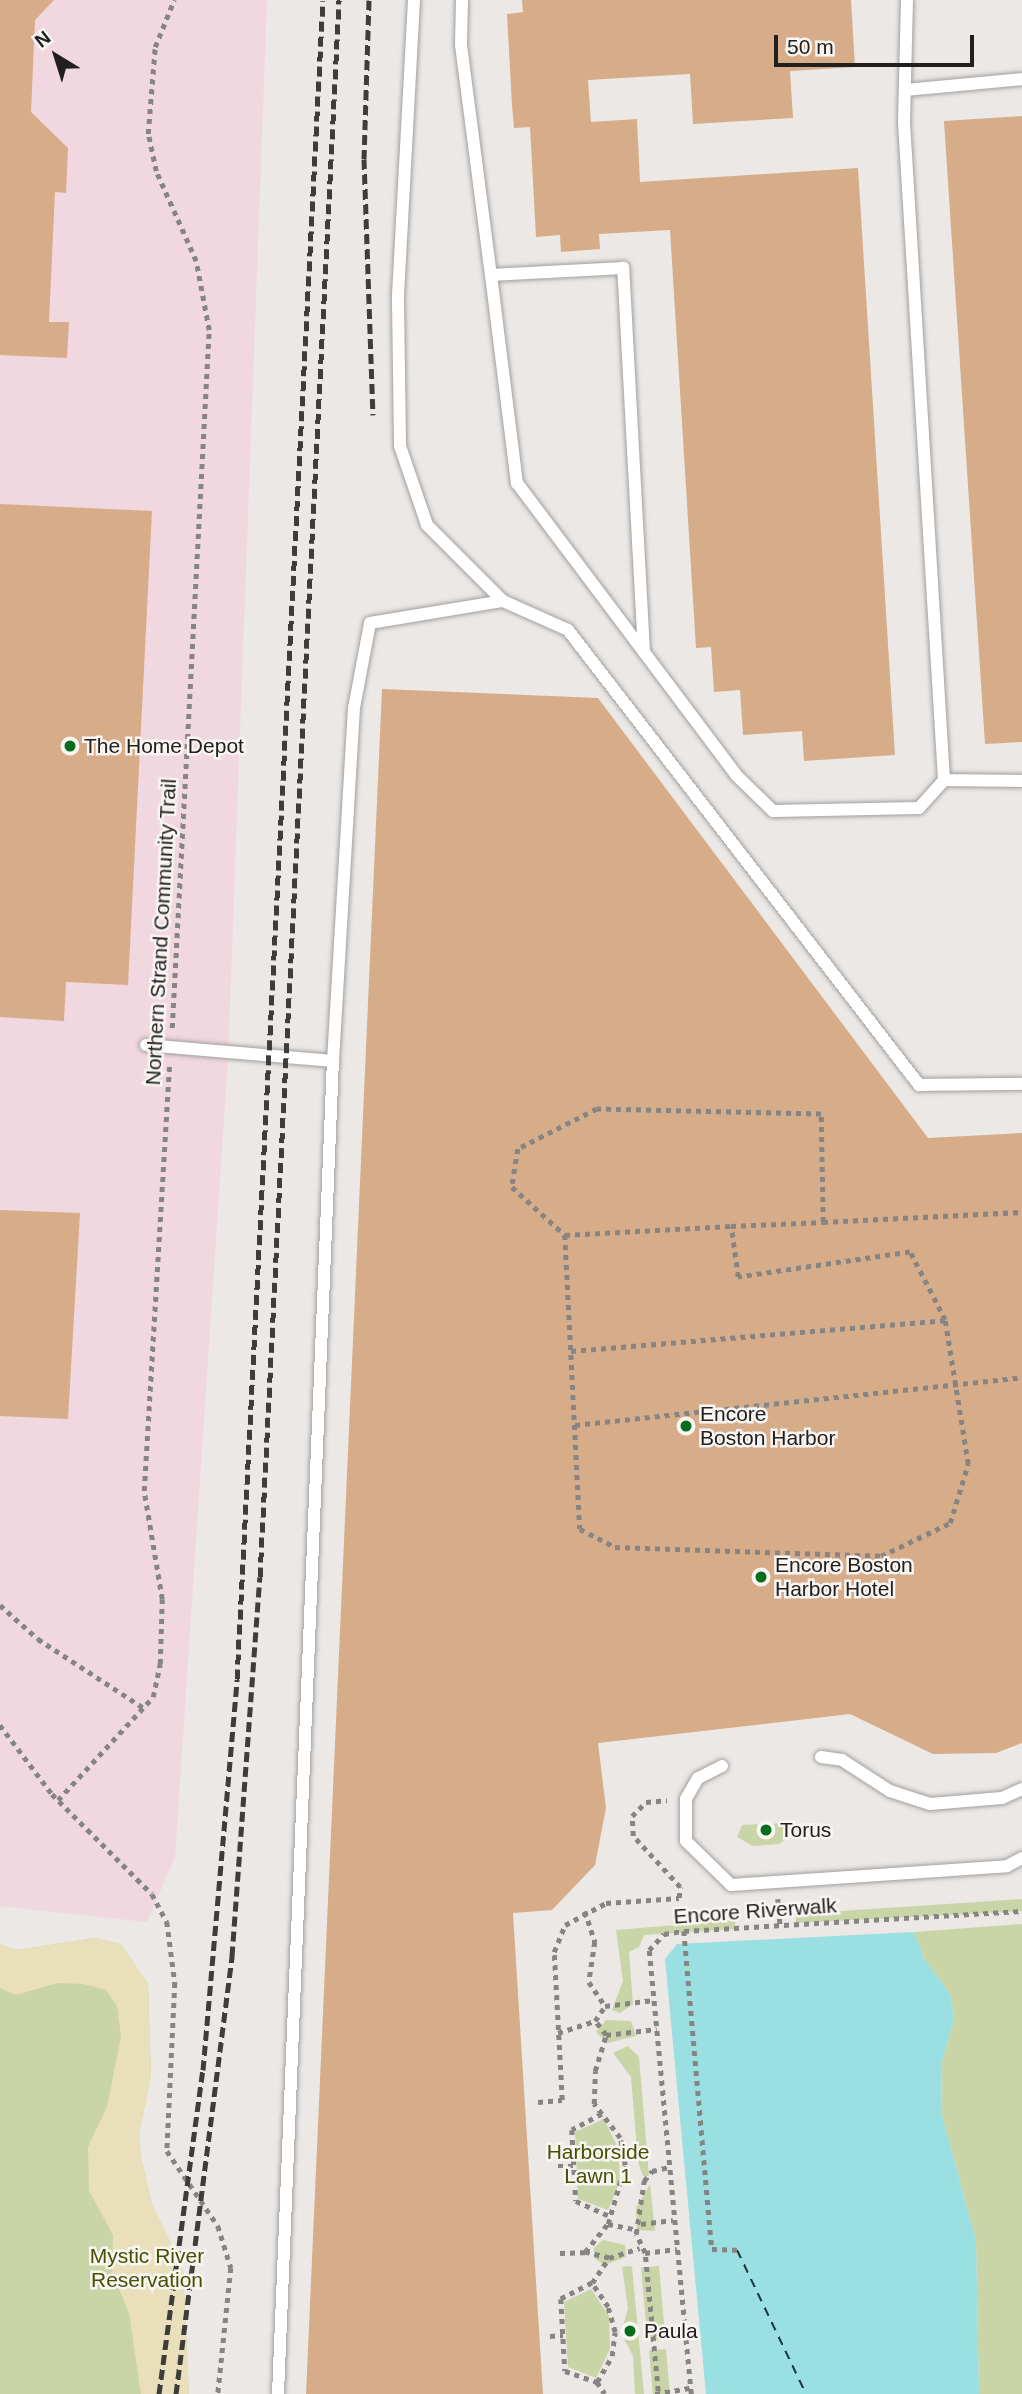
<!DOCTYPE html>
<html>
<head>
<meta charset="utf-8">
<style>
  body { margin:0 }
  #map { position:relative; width:1022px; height:2394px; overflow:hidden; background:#ebe8e6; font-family:Arial,sans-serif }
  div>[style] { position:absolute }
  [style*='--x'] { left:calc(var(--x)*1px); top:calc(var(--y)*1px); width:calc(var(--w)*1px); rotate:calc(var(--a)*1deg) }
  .commercial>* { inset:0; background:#f1d7df }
  .green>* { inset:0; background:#c9d5a6; transform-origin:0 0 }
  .sand>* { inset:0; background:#e9dfba }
  .water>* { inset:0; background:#9adfe2 }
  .ferry>* { height:2px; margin-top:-1px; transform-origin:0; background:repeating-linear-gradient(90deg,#17393b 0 9px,transparent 0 16px) }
  .building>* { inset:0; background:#d6ad88 }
  .path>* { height:4.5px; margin-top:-2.25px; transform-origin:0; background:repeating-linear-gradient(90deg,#878584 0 5px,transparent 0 10px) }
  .roads { filter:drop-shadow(0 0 2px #a2a09e) drop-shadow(0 0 2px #a2a09e) }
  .lane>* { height:12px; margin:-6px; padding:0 6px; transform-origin:6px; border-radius:6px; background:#fff }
  .rail>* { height:5px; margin-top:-2.5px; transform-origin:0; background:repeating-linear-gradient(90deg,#3f3d3c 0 10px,transparent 0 15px) }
  .dots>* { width:19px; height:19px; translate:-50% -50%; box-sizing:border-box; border:4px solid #f8f5f3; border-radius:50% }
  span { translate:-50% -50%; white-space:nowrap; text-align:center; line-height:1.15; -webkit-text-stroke:5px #f8f5f3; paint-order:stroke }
  .poi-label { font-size:21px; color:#21201f }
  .left { translate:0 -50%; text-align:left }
  .street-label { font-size:21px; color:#21201f }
  .park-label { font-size:21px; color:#445200 }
  .north { position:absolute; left:21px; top:21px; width:70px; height:70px; -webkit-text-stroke:5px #f8f5f3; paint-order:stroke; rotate:322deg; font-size:19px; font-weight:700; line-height:28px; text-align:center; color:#21201f }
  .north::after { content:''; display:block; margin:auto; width:24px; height:32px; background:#21201f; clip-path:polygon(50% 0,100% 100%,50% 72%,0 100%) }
  .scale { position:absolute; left:774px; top:35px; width:200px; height:32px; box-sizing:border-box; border:4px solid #21201f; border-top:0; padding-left:9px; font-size:21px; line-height:24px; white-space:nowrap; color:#21201f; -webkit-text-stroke:5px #f8f5f3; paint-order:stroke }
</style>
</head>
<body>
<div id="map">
  <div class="commercial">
    <i style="clip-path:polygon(0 0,267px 0,228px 1058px,175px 1857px,147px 1922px,0 1906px)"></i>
  </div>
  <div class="green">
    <i style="clip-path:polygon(787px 1823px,794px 1833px,779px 1844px,753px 1846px,737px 1837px,742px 1825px)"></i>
    <i style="clip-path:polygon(1022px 1899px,1022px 1911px,796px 1923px,796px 1914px)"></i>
    <i style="clip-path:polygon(736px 1920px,734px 1929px,644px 1935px,639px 1947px,629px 1952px,633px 2004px,620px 2013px,612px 2010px,623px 1981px,616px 1930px)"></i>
    <i style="clip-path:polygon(1022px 1924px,1022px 2394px,979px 2394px,976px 2241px,941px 2112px,942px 2061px,954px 2018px,950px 1994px,924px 1958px,914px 1932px)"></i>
    <i style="clip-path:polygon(95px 1938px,121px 1944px,148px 1984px,151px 2075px,139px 2134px,141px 2157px,152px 2204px,183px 2269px,189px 2394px,0 2394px,0 1944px,16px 1950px)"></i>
    <i style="clip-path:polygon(606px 2020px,631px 2021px,636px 2036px,607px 2043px,596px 2032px)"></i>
    <i style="clip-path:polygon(628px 2046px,639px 2057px,649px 2176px,643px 2176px,638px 2162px,631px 2077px,613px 2053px)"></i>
    <i style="clip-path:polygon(604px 2119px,618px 2148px,620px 2181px,608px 2210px,578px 2199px,575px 2132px)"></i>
    <i style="clip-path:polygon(650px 2184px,655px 2231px,637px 2230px,636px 2208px)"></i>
    <i style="clip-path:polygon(603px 2240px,625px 2245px,626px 2257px,604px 2265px,594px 2258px,594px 2248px)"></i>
    <i style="clip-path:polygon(628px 2266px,632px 2267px,644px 2394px,635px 2394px,633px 2356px,621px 2333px,628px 2308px,622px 2267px)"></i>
    <i style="left:659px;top:2266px;width:73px;height:18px;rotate:85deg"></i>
    <i style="clip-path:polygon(591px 2289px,609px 2316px,610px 2349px,596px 2378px,568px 2367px,564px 2302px)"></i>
    <i style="left:666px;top:2349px;width:45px;height:17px;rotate:85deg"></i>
  </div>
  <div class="sand">
    <i style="clip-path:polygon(95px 1938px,121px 1944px,148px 1984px,151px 2075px,139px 2134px,141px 2157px,152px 2204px,183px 2269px,189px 2394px,141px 2394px,129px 2313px,112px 2272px,113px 2235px,89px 2191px,88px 2147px,107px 2107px,121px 2036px,117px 2006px,106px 1990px,83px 1984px,58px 1983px,15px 1995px,0 1988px,0 1944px,17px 1950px)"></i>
  </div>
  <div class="water">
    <i style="clip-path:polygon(914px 1932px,924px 1958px,950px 1994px,954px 2018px,942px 2061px,941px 2112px,976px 2241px,979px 2394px,706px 2394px,665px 1959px,677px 1944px)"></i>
  </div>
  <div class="ferry">
    <i style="--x:737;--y:2250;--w:160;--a:64.4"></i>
  </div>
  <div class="building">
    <i style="clip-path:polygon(0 0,54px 0,35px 20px,31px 112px,68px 148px,66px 193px,55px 192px,49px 322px,69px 322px,67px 358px,0 355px)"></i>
    <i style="clip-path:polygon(522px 0,851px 0,855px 67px,790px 71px,793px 118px,693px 124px,690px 74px,588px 80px,591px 122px,637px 119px,640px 182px,858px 168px,895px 755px,804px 761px,802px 731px,743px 735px,740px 690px,714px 692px,711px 647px,696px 648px,670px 230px,599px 234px,600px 249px,561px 252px,560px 235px,536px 237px,530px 127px,514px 128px,512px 106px,507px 14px,523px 12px)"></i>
    <i style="clip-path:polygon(1022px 116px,1022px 742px,985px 744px,944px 121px)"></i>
    <i style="clip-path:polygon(0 504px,152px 511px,128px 985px,66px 982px,64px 1021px,0 1017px)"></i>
    <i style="clip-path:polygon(382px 689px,598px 698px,928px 1138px,1022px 1133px,1022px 1743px,996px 1753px,933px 1754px,850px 1714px,598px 1743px,606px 1808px,595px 1865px,552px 1910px,513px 1913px,543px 2394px,306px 2394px)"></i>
    <i style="clip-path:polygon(0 1210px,80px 1213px,68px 1419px,0 1416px)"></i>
  </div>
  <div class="path">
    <i style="--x:172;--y:1028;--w:699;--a:-86.97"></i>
    <i style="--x:209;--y:330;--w:70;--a:-100.7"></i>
    <i style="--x:196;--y:261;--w:98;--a:-114"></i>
    <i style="--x:156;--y:171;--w:38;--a:-102"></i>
    <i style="--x:148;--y:134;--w:87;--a:-85.4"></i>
    <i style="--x:155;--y:47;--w:51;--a:-68"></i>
    <i style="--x:823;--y:1222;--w:108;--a:-91.1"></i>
    <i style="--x:821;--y:1114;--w:224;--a:-178.7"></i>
    <i style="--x:597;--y:1109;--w:89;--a:153.1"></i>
    <i style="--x:518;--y:1149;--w:38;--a:99"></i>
    <i style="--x:512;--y:1187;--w:72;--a:42.2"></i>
    <i style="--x:565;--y:1235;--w:166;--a:-3.1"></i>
    <i style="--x:731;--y:1226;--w:92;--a:-2.5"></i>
    <i style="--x:823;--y:1222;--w:199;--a:-2.9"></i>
    <i style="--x:565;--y:1235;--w:294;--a:87.1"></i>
    <i style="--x:580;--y:1529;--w:39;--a:27"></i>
    <i style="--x:615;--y:1547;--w:266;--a:1.9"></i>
    <i style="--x:881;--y:1556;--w:76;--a:-25.6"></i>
    <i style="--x:950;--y:1523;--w:62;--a:-73"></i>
    <i style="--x:968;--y:1464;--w:146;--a:-99.1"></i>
    <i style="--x:945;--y:1320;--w:76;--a:-117.2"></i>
    <i style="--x:910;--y:1252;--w:174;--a:171.7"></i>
    <i style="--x:738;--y:1277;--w:51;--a:-97.8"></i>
    <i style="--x:571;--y:1351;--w:375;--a:-4.7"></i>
    <i style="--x:575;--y:1425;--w:450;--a:-6.1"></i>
    <i style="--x:0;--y:1605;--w:51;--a:41.8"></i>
    <i style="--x:38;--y:1639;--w:126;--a:33.1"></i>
    <i style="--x:0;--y:1725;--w:86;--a:53"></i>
    <i style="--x:52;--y:1794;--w:141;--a:45"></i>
    <i style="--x:152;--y:1894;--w:32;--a:62"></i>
    <i style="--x:167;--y:1922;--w:62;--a:82.5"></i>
    <i style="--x:175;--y:1983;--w:168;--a:92.7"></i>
    <i style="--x:167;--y:2151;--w:91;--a:55.8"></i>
    <i style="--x:218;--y:2226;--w:44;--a:72.8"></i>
    <i style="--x:231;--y:2268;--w:127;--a:95.9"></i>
    <i style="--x:58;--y:1800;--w:140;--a:-47.3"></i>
    <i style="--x:153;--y:1697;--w:34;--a:-78"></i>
    <i style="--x:160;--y:1664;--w:65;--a:-88.2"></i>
    <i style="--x:162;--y:1599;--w:109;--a:-99.5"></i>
    <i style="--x:144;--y:1491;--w:427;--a:-86.6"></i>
    <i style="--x:778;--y:1899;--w:25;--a:85"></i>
    <i style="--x:585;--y:1911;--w:33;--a:72"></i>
    <i style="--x:595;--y:1942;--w:40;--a:98.5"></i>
    <i style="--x:589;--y:1982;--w:29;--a:56"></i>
    <i style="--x:684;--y:1931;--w:319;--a:85"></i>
    <i style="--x:712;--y:2249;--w:25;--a:2"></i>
    <i style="--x:558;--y:2033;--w:39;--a:-18"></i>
    <i style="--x:606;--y:2035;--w:51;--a:-6.7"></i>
    <i style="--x:538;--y:2102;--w:24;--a:-5"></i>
    <i style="--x:562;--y:2100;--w:148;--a:-93.1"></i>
    <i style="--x:554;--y:1952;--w:29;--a:-68"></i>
    <i style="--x:565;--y:1925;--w:47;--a:-28.2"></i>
    <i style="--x:606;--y:1903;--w:73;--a:-3.9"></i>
    <i style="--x:679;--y:1898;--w:11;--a:-85"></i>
    <i style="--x:680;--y:1887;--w:69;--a:-132.7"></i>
    <i style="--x:633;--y:1836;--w:20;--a:-93"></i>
    <i style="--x:632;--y:1816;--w:20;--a:-45"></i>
    <i style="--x:646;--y:1802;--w:21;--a:-5"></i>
    <i style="--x:602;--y:2114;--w:34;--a:152"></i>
    <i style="--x:572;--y:2130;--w:71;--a:86.8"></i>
    <i style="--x:576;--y:2201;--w:35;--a:24"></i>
    <i style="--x:558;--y:2166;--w:16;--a:0"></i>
    <i style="--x:608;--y:2224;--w:31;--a:11"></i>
    <i style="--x:641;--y:2224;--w:32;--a:-7"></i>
    <i style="--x:560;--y:2253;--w:25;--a:-2"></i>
    <i style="--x:645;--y:2253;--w:32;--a:-7"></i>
    <i style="--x:609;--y:2258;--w:32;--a:-18"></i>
    <i style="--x:592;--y:2283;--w:35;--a:153"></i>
    <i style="--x:561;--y:2299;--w:72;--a:86.8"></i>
    <i style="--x:565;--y:2371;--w:34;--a:19"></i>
    <i style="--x:597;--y:2382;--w:14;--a:56"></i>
    <i style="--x:654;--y:2333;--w:30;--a:-6"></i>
    <i style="--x:550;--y:2336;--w:13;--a:-4"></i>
    <i style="--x:597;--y:2382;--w:30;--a:-60"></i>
    <i style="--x:612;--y:2356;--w:24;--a:-83"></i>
    <i style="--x:615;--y:2332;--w:26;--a:-106"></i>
    <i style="--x:608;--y:2307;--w:29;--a:-124"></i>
    <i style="--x:592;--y:2283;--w:30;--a:-56"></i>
    <i style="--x:609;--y:2258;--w:25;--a:-166"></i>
    <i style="--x:585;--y:2252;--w:36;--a:-51"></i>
    <i style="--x:608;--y:2224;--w:61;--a:-73.9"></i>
    <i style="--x:625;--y:2165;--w:27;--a:-100"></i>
    <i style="--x:620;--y:2138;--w:43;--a:-127.4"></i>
    <i style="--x:594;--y:2104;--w:33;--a:-88"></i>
    <i style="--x:595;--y:2071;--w:38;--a:-73"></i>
    <i style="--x:606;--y:2035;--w:18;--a:-128"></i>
    <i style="--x:595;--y:2021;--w:18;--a:-56"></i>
    <i style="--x:605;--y:2006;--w:49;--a:-7"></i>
    <i style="--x:658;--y:2391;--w:139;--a:-95.4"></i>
    <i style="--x:645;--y:2253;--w:21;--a:-115"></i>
    <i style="--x:636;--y:2234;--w:54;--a:-81.4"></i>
    <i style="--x:644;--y:2181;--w:13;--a:-51"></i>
    <i style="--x:652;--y:2171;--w:17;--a:-13"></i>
    <i style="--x:655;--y:2394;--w:36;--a:-10"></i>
    <i style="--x:691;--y:2394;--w:446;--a:-95.4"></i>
    <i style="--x:649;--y:1950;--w:22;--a:-47"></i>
    <i style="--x:664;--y:1934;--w:20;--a:-9"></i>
    <i style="--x:684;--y:1931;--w:339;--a:-3.4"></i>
  </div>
  <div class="roads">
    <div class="lane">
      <i style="--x:414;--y:0;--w:300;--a:93.1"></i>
      <i style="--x:398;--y:300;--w:146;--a:89.2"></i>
      <i style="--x:400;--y:446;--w:83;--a:71.1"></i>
      <i style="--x:427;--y:525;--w:107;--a:45"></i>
      <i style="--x:462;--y:0;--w:45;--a:91.3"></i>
      <i style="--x:461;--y:45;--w:232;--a:82.6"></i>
      <i style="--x:906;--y:90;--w:117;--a:-5.4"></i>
      <i style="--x:644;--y:652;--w:385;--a:-93.1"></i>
      <i style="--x:623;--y:268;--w:132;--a:177"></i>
      <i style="--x:491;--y:275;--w:210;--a:82.9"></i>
      <i style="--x:517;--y:483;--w:365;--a:53.1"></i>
      <i style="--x:736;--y:775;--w:52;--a:44.2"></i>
      <i style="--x:773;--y:811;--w:146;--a:-1.2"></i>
      <i style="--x:919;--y:808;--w:38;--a:-48"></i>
      <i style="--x:944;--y:780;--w:659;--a:-93.48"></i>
      <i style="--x:904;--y:122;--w:122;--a:-88.6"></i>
      <i style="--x:944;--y:780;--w:78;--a:0.7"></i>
      <i style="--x:146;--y:1045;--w:188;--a:4.9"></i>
      <i style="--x:821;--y:1757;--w:21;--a:8"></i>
      <i style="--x:842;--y:1760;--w:57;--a:32.9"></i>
      <i style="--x:890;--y:1791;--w:42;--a:18"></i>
      <i style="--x:930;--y:1804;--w:72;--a:-4.8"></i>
      <i style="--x:1002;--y:1798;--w:22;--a:-24"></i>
      <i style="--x:722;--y:1766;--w:27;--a:153"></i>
      <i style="--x:698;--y:1778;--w:24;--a:120"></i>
      <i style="--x:686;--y:1799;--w:42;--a:90"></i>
      <i style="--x:686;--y:1841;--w:63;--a:44.4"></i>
      <i style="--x:731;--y:1885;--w:277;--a:-3.9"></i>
      <i style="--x:1007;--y:1866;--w:17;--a:-28"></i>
      <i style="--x:278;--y:2394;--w:1334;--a:-87.64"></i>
      <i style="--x:333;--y:1061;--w:354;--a:-86.6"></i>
      <i style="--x:354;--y:708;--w:86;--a:-79.3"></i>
      <i style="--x:370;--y:623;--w:135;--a:-9.4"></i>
      <i style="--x:503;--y:601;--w:71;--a:24"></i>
      <i style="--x:568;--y:630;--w:575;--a:52.35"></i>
      <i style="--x:919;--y:1085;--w:103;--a:-0.6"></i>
    </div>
  </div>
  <div class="rail">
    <i style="--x:369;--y:0;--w:159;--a:91.8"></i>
    <i style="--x:364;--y:159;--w:256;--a:88"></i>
    <i style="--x:159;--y:2394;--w:327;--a:-82.3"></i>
    <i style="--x:203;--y:2070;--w:392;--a:-85"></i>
    <i style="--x:237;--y:1679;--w:1681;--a:-87.07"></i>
    <i style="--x:176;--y:2394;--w:442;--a:-82.7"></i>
    <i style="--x:232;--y:1956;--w:380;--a:-85.8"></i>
    <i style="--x:260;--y:1577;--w:1579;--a:-87.13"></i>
  </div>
  <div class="dots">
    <i style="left:70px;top:746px;background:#046e1d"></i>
    <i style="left:686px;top:1426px;background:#046e1d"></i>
    <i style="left:761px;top:1577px;background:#046e1d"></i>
    <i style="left:766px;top:1830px;background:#046e1d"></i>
    <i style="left:630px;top:2331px;background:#046e1d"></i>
  </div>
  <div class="poi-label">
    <span class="left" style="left:84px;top:746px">The Home Depot</span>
    <span class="left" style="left:700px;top:1426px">Encore<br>Boston Harbor</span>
    <span class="left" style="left:775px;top:1577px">Encore Boston<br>Harbor Hotel</span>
    <span class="left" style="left:780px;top:1830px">Torus</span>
    <span class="left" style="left:644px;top:2331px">Paula</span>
  </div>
  <div class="street-label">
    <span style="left:161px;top:932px;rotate:-87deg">Northern Strand Community Trail</span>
    <span style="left:755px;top:1911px;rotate:-4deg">Encore Riverwalk</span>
  </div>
  <div class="park-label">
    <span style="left:598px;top:2164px">Harborside<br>Lawn 1</span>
    <span style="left:147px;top:2268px">Mystic River<br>Reservation</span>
  </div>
  <div class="north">N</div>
  <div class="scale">50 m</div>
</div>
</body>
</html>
